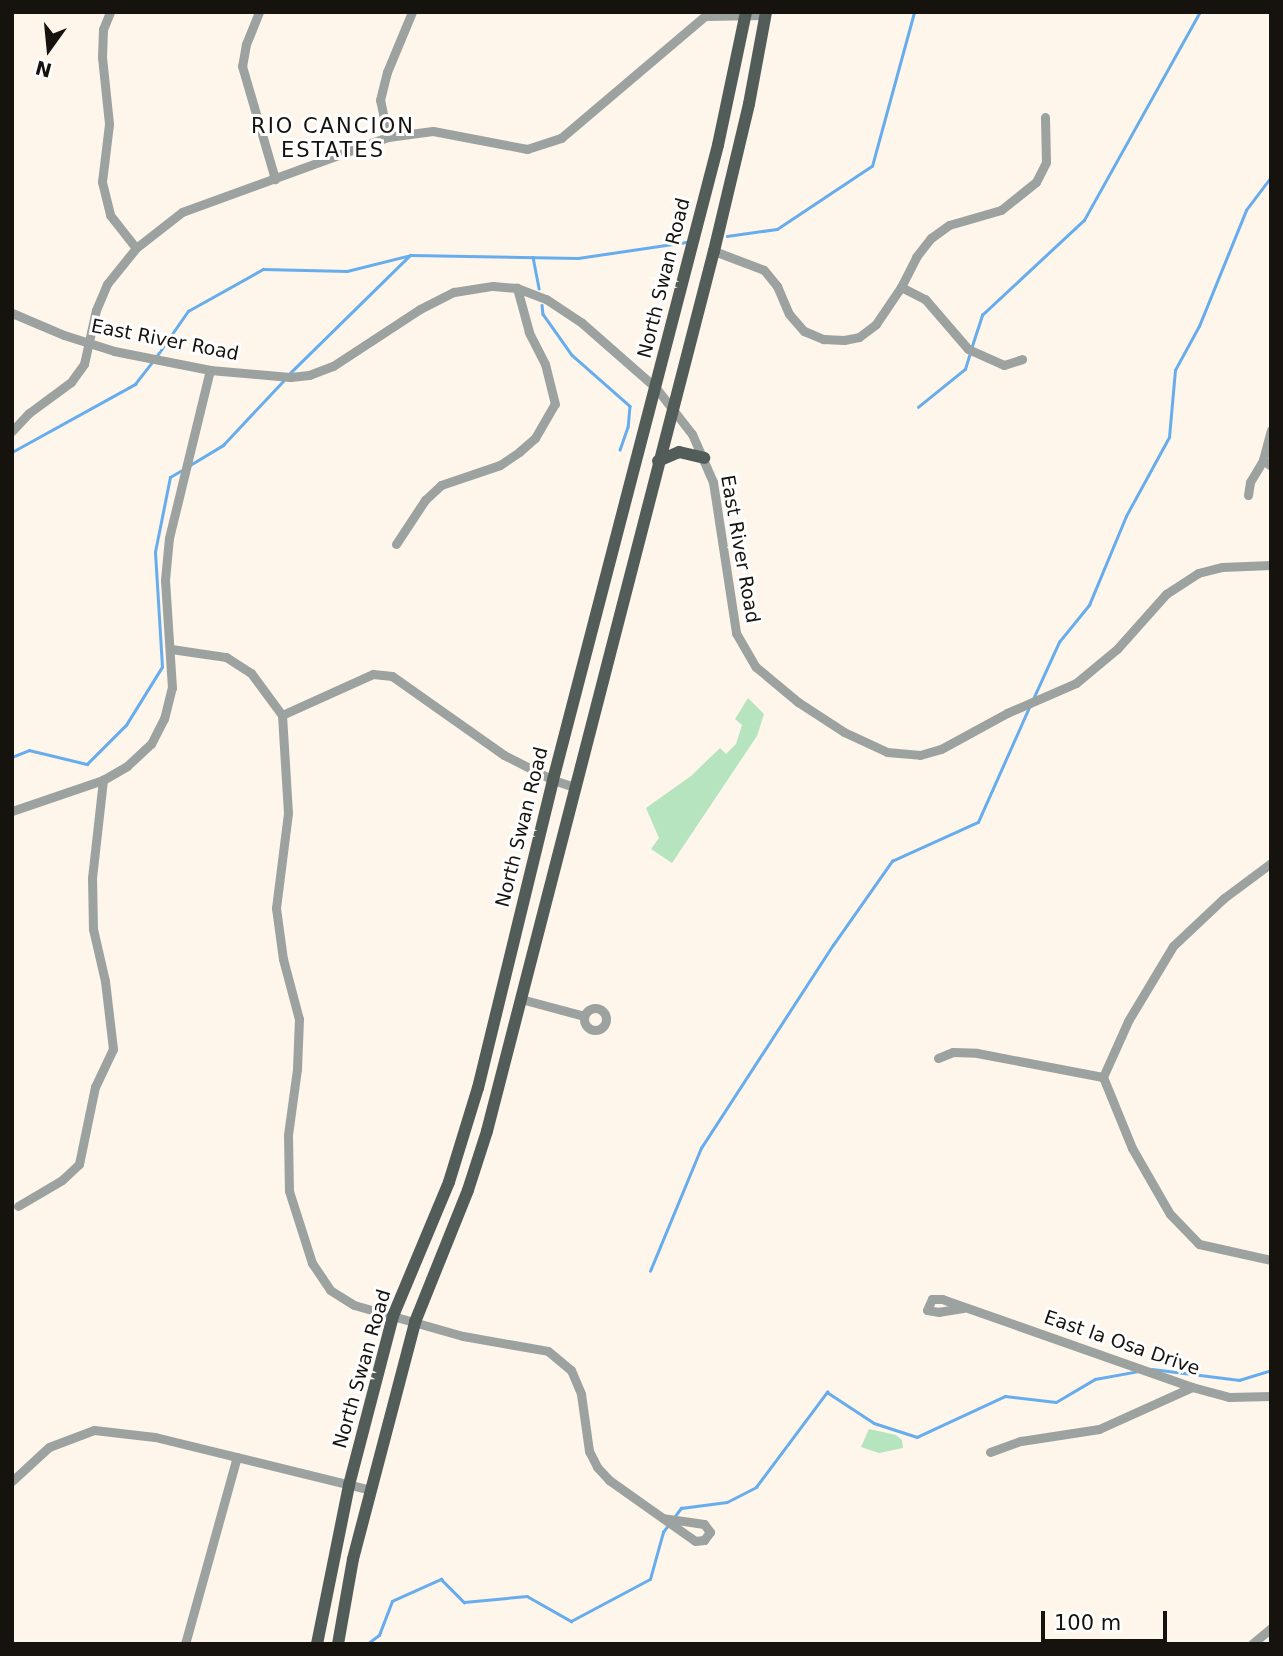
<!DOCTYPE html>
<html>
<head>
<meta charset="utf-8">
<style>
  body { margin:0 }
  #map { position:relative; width:1283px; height:1656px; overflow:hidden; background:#fef5eb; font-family:"DejaVu Sans",sans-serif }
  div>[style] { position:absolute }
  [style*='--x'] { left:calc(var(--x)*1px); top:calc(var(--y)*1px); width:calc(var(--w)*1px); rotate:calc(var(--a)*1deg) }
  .green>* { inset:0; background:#b5e4be }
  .stream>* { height:2.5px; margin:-1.25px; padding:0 1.25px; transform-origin:1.25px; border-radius:1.25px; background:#67aded }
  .minor>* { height:9px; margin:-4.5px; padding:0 4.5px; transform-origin:4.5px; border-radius:4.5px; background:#9ca29f }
  .minor>.ring { margin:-4.5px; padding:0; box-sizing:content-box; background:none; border:9px solid #9ca29f; border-radius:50% }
  .major>* { height:12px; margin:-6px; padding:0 6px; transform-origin:6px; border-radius:6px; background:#525c58 }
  span { translate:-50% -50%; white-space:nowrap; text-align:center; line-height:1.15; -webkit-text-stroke:6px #fff; paint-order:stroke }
  .street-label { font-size:19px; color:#16130f }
  .neighbourhood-label { font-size:21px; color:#16130f; letter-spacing:2px }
  .frame { position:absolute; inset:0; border:14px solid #16130f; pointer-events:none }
  .north { position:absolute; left:14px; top:14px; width:70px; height:70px; -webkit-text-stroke:5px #fff; paint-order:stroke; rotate:195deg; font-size:19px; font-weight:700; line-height:28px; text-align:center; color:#16130f }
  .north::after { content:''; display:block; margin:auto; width:24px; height:32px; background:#16130f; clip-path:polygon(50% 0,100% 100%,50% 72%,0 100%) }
  .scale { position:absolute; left:1041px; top:1611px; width:126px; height:32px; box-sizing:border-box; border:4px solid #16130f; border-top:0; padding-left:9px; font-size:21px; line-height:24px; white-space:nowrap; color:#16130f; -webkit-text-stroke:5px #fff; paint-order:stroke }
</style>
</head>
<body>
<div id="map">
  <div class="green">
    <i style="clip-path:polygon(748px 698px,764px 714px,757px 736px,672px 863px,651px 849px,659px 838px,646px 808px,691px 776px,720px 748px,726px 754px,736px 744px,742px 725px,735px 719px)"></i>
    <i style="clip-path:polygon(869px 1429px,896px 1435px,902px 1440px,903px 1448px,879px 1453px,861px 1447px)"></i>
  </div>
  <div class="stream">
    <i style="--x:727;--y:236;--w:50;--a:-8"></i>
    <i style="--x:777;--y:229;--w:114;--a:-33.6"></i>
    <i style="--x:872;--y:166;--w:160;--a:-74.7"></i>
    <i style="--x:533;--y:257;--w:32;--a:79"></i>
    <i style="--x:542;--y:305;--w:9;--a:84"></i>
    <i style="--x:543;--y:314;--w:50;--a:54.7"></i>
    <i style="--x:572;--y:355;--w:77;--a:41.3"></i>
    <i style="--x:630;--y:406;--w:21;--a:95"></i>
    <i style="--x:628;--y:427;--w:24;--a:109"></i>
    <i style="--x:972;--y:346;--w:33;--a:-72"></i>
    <i style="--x:982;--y:315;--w:139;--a:-43"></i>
    <i style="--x:1084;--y:220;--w:238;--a:-60.9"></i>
    <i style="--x:156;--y:357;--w:56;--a:-55.2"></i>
    <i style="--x:188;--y:311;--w:86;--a:-29.2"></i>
    <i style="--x:263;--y:269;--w:84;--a:1.4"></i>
    <i style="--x:347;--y:271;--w:66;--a:-14"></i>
    <i style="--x:411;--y:255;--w:167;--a:1"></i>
    <i style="--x:578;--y:258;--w:109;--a:-8.4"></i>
    <i style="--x:290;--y:373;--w:168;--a:-44.5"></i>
    <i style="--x:918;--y:407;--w:60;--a:-39"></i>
    <i style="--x:965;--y:369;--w:17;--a:-73"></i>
    <i style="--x:12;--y:452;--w:141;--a:-28.9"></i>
    <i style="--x:135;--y:384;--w:28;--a:-52"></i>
    <i style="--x:190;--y:465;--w:39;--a:-31"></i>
    <i style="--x:223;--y:445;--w:88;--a:-46.8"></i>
    <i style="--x:1033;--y:699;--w:63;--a:-65.5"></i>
    <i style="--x:1059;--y:642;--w:48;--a:-51"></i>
    <i style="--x:1089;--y:605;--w:96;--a:-67.4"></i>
    <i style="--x:1126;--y:516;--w:90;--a:-61.4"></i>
    <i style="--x:1169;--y:437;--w:67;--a:-84.9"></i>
    <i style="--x:1175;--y:370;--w:50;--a:-61.4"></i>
    <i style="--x:1199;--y:326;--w:125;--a:-67.9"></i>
    <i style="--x:1246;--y:210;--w:41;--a:-52.9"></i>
    <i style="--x:12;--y:757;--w:18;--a:-22"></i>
    <i style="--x:29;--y:750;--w:60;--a:13.6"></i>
    <i style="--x:87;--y:764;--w:55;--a:-45"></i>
    <i style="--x:126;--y:725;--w:68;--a:-58.2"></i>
    <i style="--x:162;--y:667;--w:115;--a:-93.5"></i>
    <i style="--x:155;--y:552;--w:76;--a:-78.7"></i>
    <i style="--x:170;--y:477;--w:14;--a:-30"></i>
    <i style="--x:650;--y:1271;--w:133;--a:-67.5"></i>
    <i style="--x:701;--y:1148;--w:242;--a:-57"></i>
    <i style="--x:833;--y:945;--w:103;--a:-54.9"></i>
    <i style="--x:892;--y:861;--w:94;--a:-24.4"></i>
    <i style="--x:978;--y:822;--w:128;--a:-66"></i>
    <i style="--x:1152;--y:1369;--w:88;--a:7.2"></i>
    <i style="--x:1239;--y:1380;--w:34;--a:-17"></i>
    <i style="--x:675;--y:1516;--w:10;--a:-53"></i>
    <i style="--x:681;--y:1508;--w:46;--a:-7.4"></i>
    <i style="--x:727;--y:1502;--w:33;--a:-27"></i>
    <i style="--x:756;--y:1487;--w:119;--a:-53.2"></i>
    <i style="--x:827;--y:1392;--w:56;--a:33.4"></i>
    <i style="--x:874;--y:1423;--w:45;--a:18"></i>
    <i style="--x:917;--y:1437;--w:97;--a:-25"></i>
    <i style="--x:1005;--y:1396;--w:51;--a:6.7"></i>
    <i style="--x:1056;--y:1402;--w:45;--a:-30.5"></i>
    <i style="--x:1095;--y:1379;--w:45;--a:-10.3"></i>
    <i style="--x:367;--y:1644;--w:15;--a:-37"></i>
    <i style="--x:379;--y:1635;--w:36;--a:-69"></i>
    <i style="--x:392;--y:1601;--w:54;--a:-24.2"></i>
    <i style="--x:441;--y:1579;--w:33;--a:45"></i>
    <i style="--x:464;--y:1602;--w:63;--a:-5.4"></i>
    <i style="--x:527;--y:1596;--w:51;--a:29.6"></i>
    <i style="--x:571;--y:1621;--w:89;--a:-28"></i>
    <i style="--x:650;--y:1579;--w:49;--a:-74.5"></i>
    <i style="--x:663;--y:1532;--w:10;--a:-53"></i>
  </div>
  <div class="minor">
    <i style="--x:110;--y:12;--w:18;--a:112"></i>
    <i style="--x:103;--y:29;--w:28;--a:92"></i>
    <i style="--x:102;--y:57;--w:67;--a:84"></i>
    <i style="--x:109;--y:124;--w:58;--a:96.9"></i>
    <i style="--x:102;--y:182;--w:34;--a:76"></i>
    <i style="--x:110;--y:215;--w:42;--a:51.8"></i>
    <i style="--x:259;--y:12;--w:35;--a:112"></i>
    <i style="--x:246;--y:44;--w:22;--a:100"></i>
    <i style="--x:242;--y:66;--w:118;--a:73.7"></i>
    <i style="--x:388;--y:137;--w:38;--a:-102"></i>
    <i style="--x:380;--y:100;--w:29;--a:-76"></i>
    <i style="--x:387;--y:72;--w:65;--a:-67.4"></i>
    <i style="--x:714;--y:251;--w:53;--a:20.8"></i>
    <i style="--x:764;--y:270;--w:21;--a:51"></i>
    <i style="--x:777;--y:286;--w:30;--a:67"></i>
    <i style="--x:789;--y:314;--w:23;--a:49"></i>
    <i style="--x:804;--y:331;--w:21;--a:23"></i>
    <i style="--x:823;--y:339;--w:21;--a:3"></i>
    <i style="--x:844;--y:340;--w:15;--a:-11"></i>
    <i style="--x:859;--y:337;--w:21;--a:-37"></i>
    <i style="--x:876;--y:324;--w:45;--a:-56"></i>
    <i style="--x:901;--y:287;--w:34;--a:-63"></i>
    <i style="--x:916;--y:257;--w:24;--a:-52"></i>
    <i style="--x:931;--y:238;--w:22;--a:-36"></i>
    <i style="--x:949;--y:225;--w:54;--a:-16.1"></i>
    <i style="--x:1001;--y:210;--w:45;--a:-38.7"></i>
    <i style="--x:1036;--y:182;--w:22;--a:-63"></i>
    <i style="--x:1046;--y:162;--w:45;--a:-91.3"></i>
    <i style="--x:901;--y:287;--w:27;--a:27"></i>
    <i style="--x:925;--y:299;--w:66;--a:49.3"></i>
    <i style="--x:968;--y:349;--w:39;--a:24"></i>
    <i style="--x:1004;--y:365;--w:19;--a:-18"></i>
    <i style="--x:12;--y:313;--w:56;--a:22.9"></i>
    <i style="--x:64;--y:335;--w:52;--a:17.7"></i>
    <i style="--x:114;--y:351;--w:98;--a:11.2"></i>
    <i style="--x:210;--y:370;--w:80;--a:5"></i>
    <i style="--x:290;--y:377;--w:19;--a:-6"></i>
    <i style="--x:309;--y:375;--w:26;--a:-21"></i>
    <i style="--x:333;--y:366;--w:104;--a:-33.2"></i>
    <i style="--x:420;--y:309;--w:38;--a:-27"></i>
    <i style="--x:454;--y:292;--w:39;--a:-9"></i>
    <i style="--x:493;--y:286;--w:24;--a:5"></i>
    <i style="--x:517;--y:288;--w:31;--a:21"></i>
    <i style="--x:546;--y:299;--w:43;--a:33.7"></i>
    <i style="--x:582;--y:323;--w:98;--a:41.3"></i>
    <i style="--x:656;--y:388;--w:58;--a:52"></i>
    <i style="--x:692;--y:434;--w:52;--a:66.4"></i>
    <i style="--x:713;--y:482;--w:153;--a:81.3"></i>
    <i style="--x:736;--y:633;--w:39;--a:60"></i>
    <i style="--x:756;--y:667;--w:55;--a:39.8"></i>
    <i style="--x:798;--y:702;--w:55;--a:33.1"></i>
    <i style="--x:844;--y:732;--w:47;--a:24.9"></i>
    <i style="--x:887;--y:752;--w:33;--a:5"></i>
    <i style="--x:920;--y:755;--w:22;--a:-16"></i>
    <i style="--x:941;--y:749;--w:75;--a:-28.6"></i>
    <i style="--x:1007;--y:713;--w:75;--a:-23.5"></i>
    <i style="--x:1076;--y:683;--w:53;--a:-39.7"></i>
    <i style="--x:1117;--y:649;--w:74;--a:-48.3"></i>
    <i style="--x:1166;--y:594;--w:38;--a:-33"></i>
    <i style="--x:1198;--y:573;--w:25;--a:-14"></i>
    <i style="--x:1222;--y:567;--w:49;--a:-2.3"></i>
    <i style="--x:1271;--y:430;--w:31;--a:105"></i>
    <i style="--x:1263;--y:460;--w:10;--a:37"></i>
    <i style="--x:12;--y:431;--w:25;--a:-47"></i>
    <i style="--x:29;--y:413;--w:52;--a:-36.4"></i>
    <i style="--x:71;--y:382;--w:22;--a:-54"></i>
    <i style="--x:84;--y:364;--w:55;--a:-77.5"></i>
    <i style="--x:96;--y:310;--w:28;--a:-67"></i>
    <i style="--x:107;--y:284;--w:46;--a:-51.1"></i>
    <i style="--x:136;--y:248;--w:58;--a:-38"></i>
    <i style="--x:182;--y:212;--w:219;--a:-20"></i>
    <i style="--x:388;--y:137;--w:45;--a:-7.6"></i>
    <i style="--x:433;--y:131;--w:96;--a:10.8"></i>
    <i style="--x:527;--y:149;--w:36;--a:-18"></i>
    <i style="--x:561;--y:138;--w:189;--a:-40.3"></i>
    <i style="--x:705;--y:16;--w:61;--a:-0.9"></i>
    <i style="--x:1248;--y:495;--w:13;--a:-81"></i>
    <i style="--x:1250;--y:482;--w:26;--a:-59"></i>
    <i style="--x:396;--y:544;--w:53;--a:-56.6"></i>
    <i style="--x:425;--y:500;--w:22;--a:-43"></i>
    <i style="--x:441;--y:485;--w:62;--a:-18.7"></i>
    <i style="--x:500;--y:465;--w:23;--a:-34"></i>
    <i style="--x:519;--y:452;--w:21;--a:-41"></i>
    <i style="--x:535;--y:438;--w:39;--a:-60"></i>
    <i style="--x:555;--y:404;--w:41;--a:-104"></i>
    <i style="--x:545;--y:364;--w:36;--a:-117"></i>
    <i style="--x:529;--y:332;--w:46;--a:-105.3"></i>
    <i style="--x:171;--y:649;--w:56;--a:8.3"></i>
    <i style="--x:226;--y:657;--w:30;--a:33"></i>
    <i style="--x:251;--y:673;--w:52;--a:53.6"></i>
    <i style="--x:282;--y:715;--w:98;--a:86.5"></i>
    <i style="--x:288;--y:813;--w:96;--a:97.2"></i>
    <i style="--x:276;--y:908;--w:51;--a:82.2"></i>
    <i style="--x:283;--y:959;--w:62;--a:75.1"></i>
    <i style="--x:299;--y:1019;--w:50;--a:92.3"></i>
    <i style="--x:297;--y:1069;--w:67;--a:97.8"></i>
    <i style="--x:288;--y:1135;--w:56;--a:89"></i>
    <i style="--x:289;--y:1191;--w:76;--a:72.3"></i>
    <i style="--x:312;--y:1263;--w:32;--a:56"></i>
    <i style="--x:330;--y:1290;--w:28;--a:32"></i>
    <i style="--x:354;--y:1305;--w:113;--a:15.9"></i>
    <i style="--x:463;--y:1336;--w:86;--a:10"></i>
    <i style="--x:548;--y:1351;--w:30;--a:40"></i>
    <i style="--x:571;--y:1370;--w:26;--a:67"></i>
    <i style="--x:581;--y:1394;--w:58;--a:82"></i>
    <i style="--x:589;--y:1451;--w:18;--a:63"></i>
    <i style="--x:597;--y:1467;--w:18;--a:47"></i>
    <i style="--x:609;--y:1480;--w:105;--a:35.3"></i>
    <i style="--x:695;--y:1541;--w:9;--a:-6"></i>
    <i style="--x:704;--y:1540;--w:10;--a:-53"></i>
    <i style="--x:710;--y:1532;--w:10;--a:-127"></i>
    <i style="--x:704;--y:1524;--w:41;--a:-171.7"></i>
    <i style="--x:282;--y:715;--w:100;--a:-24.3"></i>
    <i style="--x:373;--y:674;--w:19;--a:6"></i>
    <i style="--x:392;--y:676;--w:137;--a:35.2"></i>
    <i style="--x:504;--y:755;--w:55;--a:27"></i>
    <i style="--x:553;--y:780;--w:23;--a:18"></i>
    <i style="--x:12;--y:811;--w:96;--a:-18.8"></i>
    <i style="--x:103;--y:780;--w:28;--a:-30"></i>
    <i style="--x:127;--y:766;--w:33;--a:-43"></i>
    <i style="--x:151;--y:744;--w:28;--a:-63"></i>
    <i style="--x:164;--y:719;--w:32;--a:-76"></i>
    <i style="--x:172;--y:688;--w:108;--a:-93.7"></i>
    <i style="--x:165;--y:580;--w:42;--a:-84.6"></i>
    <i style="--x:169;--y:538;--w:173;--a:-76.3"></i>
    <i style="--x:521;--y:999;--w:65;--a:15.1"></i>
    <i class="ring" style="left:584px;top:1008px;width:13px;height:13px"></i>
    <i style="--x:938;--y:1058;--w:16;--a:-22"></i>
    <i style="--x:953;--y:1052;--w:24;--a:2"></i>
    <i style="--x:977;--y:1053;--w:128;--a:10.8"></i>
    <i style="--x:1103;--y:1077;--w:77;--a:67.8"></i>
    <i style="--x:1132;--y:1148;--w:76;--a:60.1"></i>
    <i style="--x:1170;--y:1214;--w:42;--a:46"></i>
    <i style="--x:1199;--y:1244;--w:74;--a:12.5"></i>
    <i style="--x:1103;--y:1077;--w:61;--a:-65.9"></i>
    <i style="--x:1128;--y:1021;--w:87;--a:-59"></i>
    <i style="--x:1173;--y:946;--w:70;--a:-43.3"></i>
    <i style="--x:1224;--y:898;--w:59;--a:-36.7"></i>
    <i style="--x:18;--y:1206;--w:51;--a:-30.6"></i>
    <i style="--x:62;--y:1180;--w:23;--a:-43"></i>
    <i style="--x:79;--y:1164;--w:79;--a:-78.3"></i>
    <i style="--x:95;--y:1087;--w:42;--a:-64.7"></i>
    <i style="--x:113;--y:1049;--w:68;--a:-96.7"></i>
    <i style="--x:105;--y:981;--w:53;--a:-103"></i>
    <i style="--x:93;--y:929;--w:51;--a:-91.1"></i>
    <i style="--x:92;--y:878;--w:99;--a:-83.6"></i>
    <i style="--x:963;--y:1308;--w:24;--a:171"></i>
    <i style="--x:939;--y:1312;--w:12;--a:-171"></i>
    <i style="--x:927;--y:1310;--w:12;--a:-66"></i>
    <i style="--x:932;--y:1299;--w:10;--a:0"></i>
    <i style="--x:942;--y:1299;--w:265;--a:19.4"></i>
    <i style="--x:1192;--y:1387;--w:38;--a:15"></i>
    <i style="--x:1229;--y:1397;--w:42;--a:-1.4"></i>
    <i style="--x:990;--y:1452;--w:33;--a:-20"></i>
    <i style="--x:1021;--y:1441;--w:79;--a:-8.7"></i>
    <i style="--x:1099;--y:1429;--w:102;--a:-24.3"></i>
    <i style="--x:12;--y:1481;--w:50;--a:-42.6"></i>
    <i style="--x:49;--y:1447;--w:48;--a:-20.7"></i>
    <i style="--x:94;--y:1430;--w:61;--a:6.5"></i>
    <i style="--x:155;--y:1437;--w:222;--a:13.8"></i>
    <i style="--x:185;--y:1644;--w:194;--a:-74.5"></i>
    <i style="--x:1252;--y:1644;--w:25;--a:-40"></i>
  </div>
  <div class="major">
    <i style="--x:658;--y:461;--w:23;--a:-23"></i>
    <i style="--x:679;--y:452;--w:26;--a:13"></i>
    <i style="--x:317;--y:1644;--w:162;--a:-78.6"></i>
    <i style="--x:349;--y:1485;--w:175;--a:-75.4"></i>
    <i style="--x:393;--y:1316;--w:145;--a:-67.3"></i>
    <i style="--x:449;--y:1182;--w:98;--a:-72.9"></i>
    <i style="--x:478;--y:1088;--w:317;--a:-76.3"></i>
    <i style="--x:553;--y:780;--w:656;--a:-75.43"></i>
    <i style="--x:718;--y:145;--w:136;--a:-78.1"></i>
    <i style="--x:338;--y:1644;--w:86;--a:-80"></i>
    <i style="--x:353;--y:1559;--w:245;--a:-75.3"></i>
    <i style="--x:415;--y:1322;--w:142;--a:-68.1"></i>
    <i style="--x:468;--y:1190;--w:62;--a:-72.1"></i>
    <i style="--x:487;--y:1131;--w:909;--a:-75.54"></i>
    <i style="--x:714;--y:251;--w:151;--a:-76.6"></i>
    <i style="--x:749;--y:104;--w:94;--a:-79.5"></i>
  </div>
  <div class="street-label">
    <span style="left:664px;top:278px;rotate:-76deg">North Swan Road</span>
    <span style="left:165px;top:340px;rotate:11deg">East River Road</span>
    <span style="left:740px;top:549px;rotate:80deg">East River Road</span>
    <span style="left:522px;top:827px;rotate:-76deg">North Swan Road</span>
    <span style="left:1122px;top:1343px;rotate:19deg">East la Osa Drive</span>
    <span style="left:362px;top:1369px;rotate:-74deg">North Swan Road</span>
  </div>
  <div class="neighbourhood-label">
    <span style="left:333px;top:138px">RIO CANCION<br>ESTATES</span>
  </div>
  <div class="frame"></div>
  <div class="north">N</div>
  <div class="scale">100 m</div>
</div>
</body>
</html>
